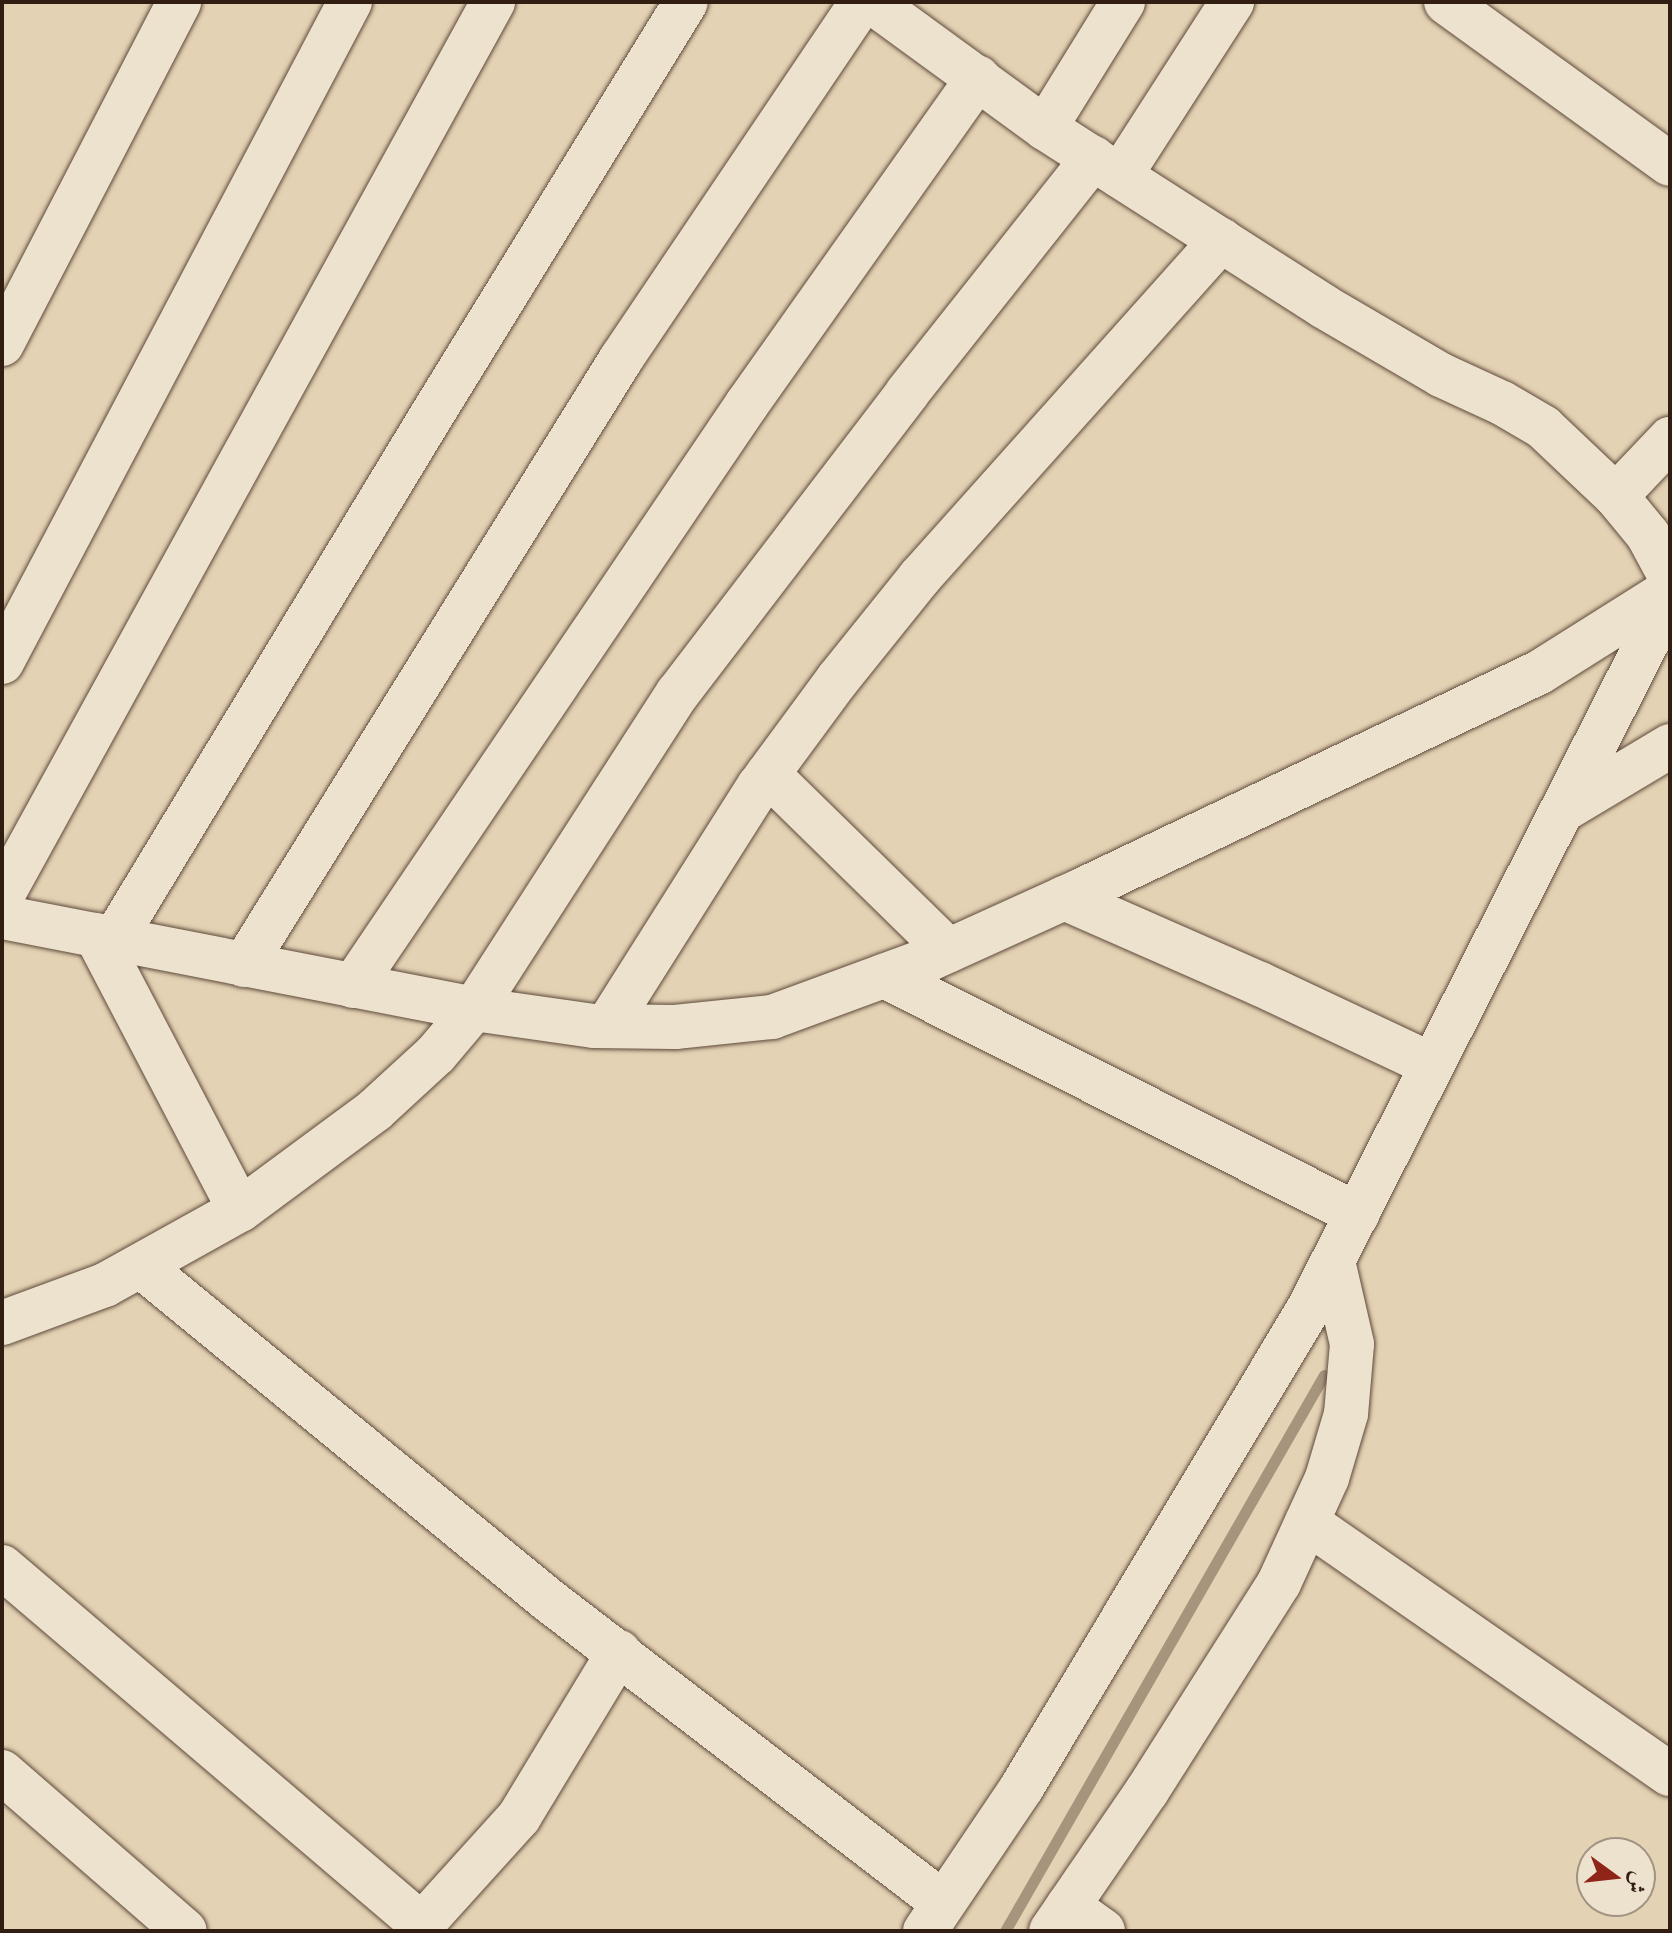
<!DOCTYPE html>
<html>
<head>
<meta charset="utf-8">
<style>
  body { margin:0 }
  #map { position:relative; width:1672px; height:1933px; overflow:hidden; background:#e4d2b4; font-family:"IM FELL Double Pica",Amiri,serif }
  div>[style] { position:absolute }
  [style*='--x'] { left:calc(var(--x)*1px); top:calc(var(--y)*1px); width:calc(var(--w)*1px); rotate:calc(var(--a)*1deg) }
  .stream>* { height:11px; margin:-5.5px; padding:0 5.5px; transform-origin:5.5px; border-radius:5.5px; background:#a7947d }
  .roads { filter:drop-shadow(0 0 2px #5e4a3b) drop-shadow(0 0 2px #5e4a3b) }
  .minor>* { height:44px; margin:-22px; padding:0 22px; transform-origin:22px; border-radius:22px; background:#ede2ce }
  span { translate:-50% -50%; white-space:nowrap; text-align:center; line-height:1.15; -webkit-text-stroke:6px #ede2ce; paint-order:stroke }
  .frame { position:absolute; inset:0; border:4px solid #321d13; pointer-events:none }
  .north { position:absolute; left:1576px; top:1837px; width:80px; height:80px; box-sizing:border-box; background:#ede2ce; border:2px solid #a29383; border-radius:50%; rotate:105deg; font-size:22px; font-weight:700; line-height:32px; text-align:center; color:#321d13 }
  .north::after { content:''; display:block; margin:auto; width:28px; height:36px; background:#8f2418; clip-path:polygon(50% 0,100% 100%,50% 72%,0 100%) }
</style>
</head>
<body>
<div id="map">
  <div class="stream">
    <i style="--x:1005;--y:1931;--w:641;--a:-60.16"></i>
  </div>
  <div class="roads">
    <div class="minor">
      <i style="--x:872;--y:2;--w:214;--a:36.1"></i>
      <i style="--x:1045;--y:128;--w:330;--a:32.6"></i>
      <i style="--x:1323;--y:306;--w:137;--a:30.3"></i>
      <i style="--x:1441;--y:375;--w:67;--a:24.7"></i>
      <i style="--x:1502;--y:403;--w:48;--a:30.3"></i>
      <i style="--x:1543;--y:427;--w:100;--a:43.4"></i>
      <i style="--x:1616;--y:496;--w:50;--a:50.6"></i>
      <i style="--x:1648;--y:535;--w:47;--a:61.8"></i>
      <i style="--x:1446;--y:2;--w:276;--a:35.9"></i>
      <i style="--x:1045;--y:128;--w:148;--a:-58.2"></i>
      <i style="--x:1120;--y:176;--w:207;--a:-57.2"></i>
      <i style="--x:2;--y:344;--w:385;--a:-62.6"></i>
      <i style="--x:1616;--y:496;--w:79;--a:-46.5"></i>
      <i style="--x:2;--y:662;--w:746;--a:-62.2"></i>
      <i style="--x:768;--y:774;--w:252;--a:44.4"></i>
      <i style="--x:1563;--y:810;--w:125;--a:-30.9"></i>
      <i style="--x:2;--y:896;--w:1020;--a:-61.22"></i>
      <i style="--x:1064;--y:898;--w:214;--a:23.7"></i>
      <i style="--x:1260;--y:984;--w:190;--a:25.2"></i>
      <i style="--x:2;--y:917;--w:481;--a:11"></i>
      <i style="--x:474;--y:1009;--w:121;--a:8.1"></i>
      <i style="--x:594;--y:1026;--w:81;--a:0.7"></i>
      <i style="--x:675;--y:1027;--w:98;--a:-5.9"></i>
      <i style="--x:772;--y:1017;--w:168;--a:-20.2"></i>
      <i style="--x:930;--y:959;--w:165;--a:-24.4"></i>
      <i style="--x:1080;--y:891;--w:509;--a:-25.46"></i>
      <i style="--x:1540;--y:672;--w:154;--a:-32.2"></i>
      <i style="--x:96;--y:935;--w:310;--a:62.4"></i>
      <i style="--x:115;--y:938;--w:608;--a:-58.79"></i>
      <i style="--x:430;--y:418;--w:488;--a:-58.4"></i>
      <i style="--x:244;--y:965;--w:714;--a:-58.11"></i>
      <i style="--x:621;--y:359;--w:431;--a:-56"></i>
      <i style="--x:884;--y:976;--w:530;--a:26.71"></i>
      <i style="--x:353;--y:986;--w:703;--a:-55.9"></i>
      <i style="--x:747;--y:404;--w:400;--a:-54.7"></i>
      <i style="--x:607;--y:1026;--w:284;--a:-57.7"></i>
      <i style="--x:759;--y:786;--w:133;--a:-53.6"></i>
      <i style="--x:838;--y:679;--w:131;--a:-51.2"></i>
      <i style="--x:920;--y:577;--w:452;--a:-48.2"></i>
      <i style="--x:142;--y:1267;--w:524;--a:39.34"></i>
      <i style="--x:547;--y:1599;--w:499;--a:37.5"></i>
      <i style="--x:2;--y:1323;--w:110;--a:-20.3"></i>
      <i style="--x:105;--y:1285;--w:154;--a:-29.1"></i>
      <i style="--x:240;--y:1210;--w:168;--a:-36.5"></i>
      <i style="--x:375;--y:1110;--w:83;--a:-42.6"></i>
      <i style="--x:436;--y:1054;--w:59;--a:-49.8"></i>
      <i style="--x:474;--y:1009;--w:376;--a:-57.2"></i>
      <i style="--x:678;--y:693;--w:377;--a:-52.6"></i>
      <i style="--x:907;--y:393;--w:300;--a:-51.6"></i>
      <i style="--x:1307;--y:1522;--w:442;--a:34.8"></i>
      <i style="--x:2;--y:1567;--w:552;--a:40.44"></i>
      <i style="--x:2;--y:1772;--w:242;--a:41"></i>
      <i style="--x:1068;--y:1906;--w:43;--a:35.5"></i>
      <i style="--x:416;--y:1931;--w:154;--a:-47.9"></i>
      <i style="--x:519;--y:1817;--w:193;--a:-58.8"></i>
      <i style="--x:925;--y:1931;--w:174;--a:-56"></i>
      <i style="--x:1022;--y:1787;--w:558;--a:-59.07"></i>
      <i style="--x:1309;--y:1308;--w:797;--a:-63.08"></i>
      <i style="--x:1051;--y:1931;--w:170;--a:-55.6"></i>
      <i style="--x:1147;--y:1791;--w:246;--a:-57.6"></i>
      <i style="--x:1279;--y:1583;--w:115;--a:-65.4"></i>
      <i style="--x:1327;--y:1478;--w:67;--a:-73.5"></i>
      <i style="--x:1346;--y:1414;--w:70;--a:-85.1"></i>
      <i style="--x:1352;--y:1344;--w:85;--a:-102.9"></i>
    </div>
  </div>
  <div class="frame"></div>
  <div class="north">ش</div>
</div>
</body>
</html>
